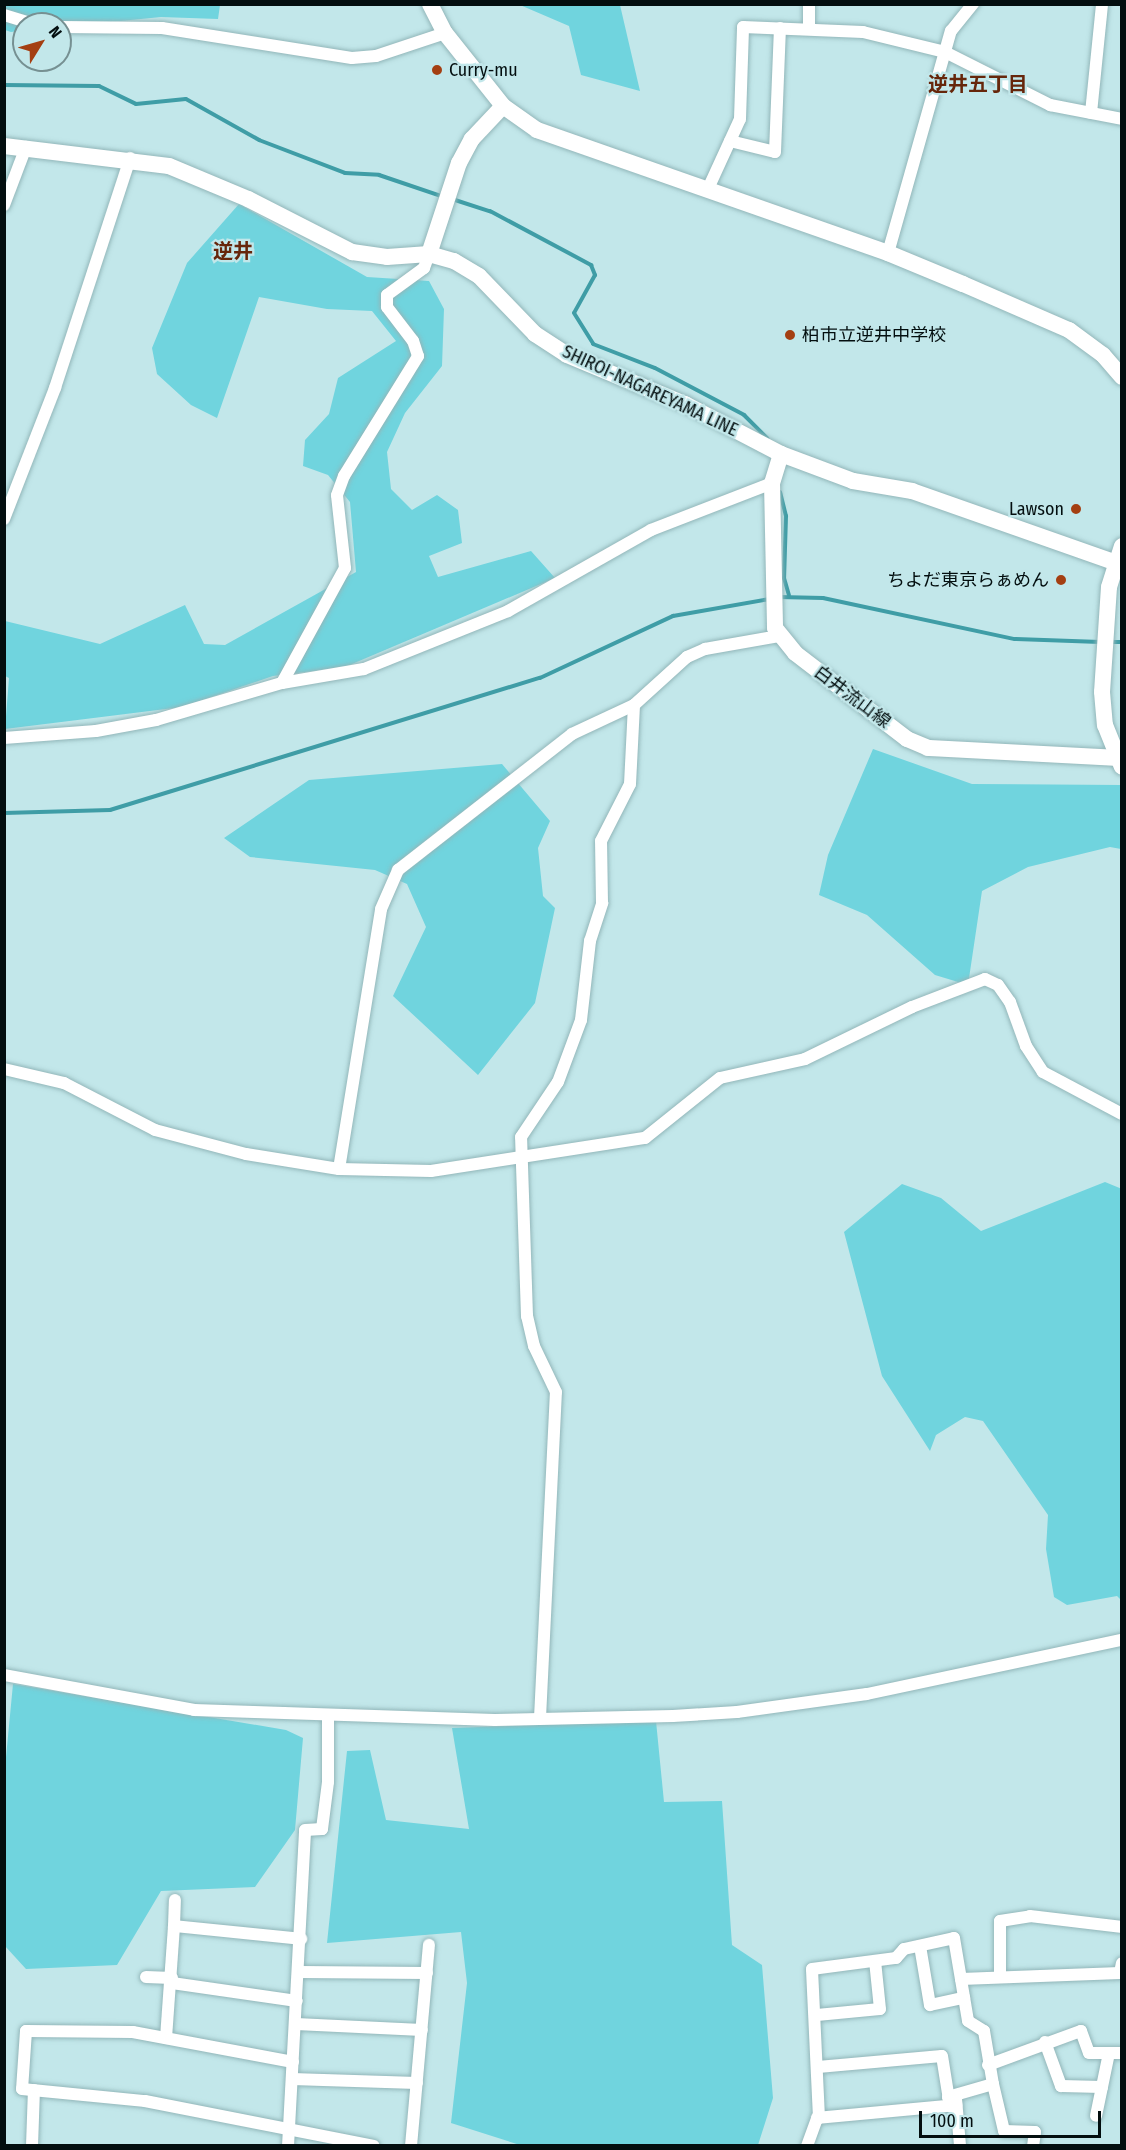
<!DOCTYPE html>
<html>
<head>
<meta charset="utf-8">
<style>
  body { margin:0 }
  #map { position:relative; width:1126px; height:2150px; overflow:hidden; background:#c2e7ea; font-family:"Fira Sans Condensed","Noto Sans JP",sans-serif }
  div>[style] { position:absolute }
  [style*='--x'] { left:calc(var(--x)*1px); top:calc(var(--y)*1px); width:calc(var(--w)*1px); rotate:calc(var(--a)*1deg) }
  .green>* { inset:0; background:#70d4de }
  .stream>* { height:4px; margin:-2px; padding:0 2px; transform-origin:2px; border-radius:2px; background:#3f9da6 }
  .roads { filter:drop-shadow(0 0 2px #92b6b9) drop-shadow(0 0 2px #92b6b9) }
  .street>* { height:12px; margin:-6px; padding:0 6px; transform-origin:6px; border-radius:6px; background:#fff }
  .secondary>* { height:16px; margin:-8px; padding:0 8px; transform-origin:8px; border-radius:8px; background:#fff }
  .dots>* { width:16px; height:16px; translate:-50% -50%; box-sizing:border-box; border:3px solid #c2e7ea; border-radius:50% }
  span { translate:-50% -50%; white-space:nowrap; text-align:center; line-height:1.15; -webkit-text-stroke:4.5px #c2e7ea; paint-order:stroke }
  .poi-label { font-size:18px; color:#030e0f }
  .left { translate:0 -50%; text-align:left }
  .right { translate:-100% -50%; text-align:right }
  .street-label { font-size:18px; color:#030e0f }
  .neighbourhood-label { font-size:20px; color:#66260b; font-weight:700 }
  .frame { position:absolute; inset:0; border:6px solid #030e0f; pointer-events:none }
  .north { position:absolute; left:12px; top:12px; width:60px; height:60px; box-sizing:border-box; background:#c2e7ea; border:2px solid #769092; border-radius:50%; rotate:53deg; font-size:16px; font-weight:700; line-height:24px; text-align:center; color:#030e0f }
  .north::after { content:''; display:block; margin:auto; width:21px; height:27px; background:#a43f12; clip-path:polygon(50% 0,100% 100%,50% 72%,0 100%) }
  .scale { position:absolute; left:919px; top:2111px; width:182px; height:27px; box-sizing:border-box; border:3px solid #030e0f; border-top:0; padding-left:8px; font-size:18px; line-height:21px; white-space:nowrap; color:#030e0f; -webkit-text-stroke:4px #c2e7ea; paint-order:stroke }
</style>
</head>
<body>
<div id="map">
  <div class="green">
    <i style="clip-path:polygon(5px 5px,220px 5px,218px 19px,161px 17px,60px 27px,24px 24px,24px 30px,11px 32px,5px 30px)"></i>
    <i style="clip-path:polygon(520px 5px,620px 5px,640px 91px,581px 75px,569px 26px)"></i>
    <i style="clip-path:polygon(239px 204px,367px 277px,429px 281px,444px 309px,442px 366px,405px 413px,387px 452px,391px 489px,412px 510px,437px 495px,458px 510px,462px 543px,429px 556px,438px 577px,531px 551px,555px 578px,345px 667px,273px 676px,182px 707px,5px 729px,9px 678px,5px 676px,5px 621px,100px 644px,185px 605px,204px 644px,225px 645px,356px 572px,350px 502px,328px 475px,303px 466px,305px 440px,329px 414px,338px 378px,396px 341px,372px 311px,327px 309px,259px 297px,217px 418px,191px 405px,157px 374px,152px 348px,187px 263px)"></i>
    <i style="clip-path:polygon(873px 749px,972px 784px,1121px 785px,1121px 849px,1110px 847px,1028px 867px,982px 891px,968px 985px,935px 975px,867px 915px,819px 895px,828px 855px)"></i>
    <i style="clip-path:polygon(502px 764px,550px 821px,538px 848px,543px 896px,555px 908px,535px 1003px,478px 1075px,393px 996px,426px 927px,407px 884px,375px 870px,250px 857px,224px 838px,309px 780px)"></i>
    <i style="clip-path:polygon(1105px 1182px,1122px 1189px,1121px 1600px,1117px 1596px,1067px 1605px,1054px 1597px,1046px 1549px,1048px 1515px,983px 1421px,965px 1417px,936px 1435px,930px 1451px,882px 1376px,844px 1232px,902px 1184px,941px 1198px,981px 1231px)"></i>
    <i style="clip-path:polygon(13px 1684px,286px 1730px,303px 1738px,295px 1830px,255px 1887px,161px 1891px,117px 1965px,26px 1969px,5px 1946px,4px 1778px)"></i>
    <i style="clip-path:polygon(656px 1721px,664px 1802px,722px 1801px,732px 1945px,762px 1965px,773px 2098px,758px 2145px,520px 2145px,451px 2123px,467px 1983px,461px 1932px,327px 1943px,347px 1751px,370px 1750px,386px 1820px,469px 1829px,452px 1728px)"></i>
  </div>
  <div class="stream">
    <i style="--x:4;--y:85;--w:95;--a:0.6"></i>
    <i style="--x:99;--y:86;--w:41;--a:25.9"></i>
    <i style="--x:136;--y:104;--w:50;--a:-5.7"></i>
    <i style="--x:186;--y:99;--w:84;--a:29.3"></i>
    <i style="--x:259;--y:140;--w:92;--a:21"></i>
    <i style="--x:345;--y:173;--w:34;--a:3"></i>
    <i style="--x:379;--y:175;--w:69;--a:18.7"></i>
    <i style="--x:452;--y:199;--w:40;--a:18"></i>
    <i style="--x:490;--y:211;--w:115;--a:28.1"></i>
    <i style="--x:591;--y:265;--w:11;--a:68"></i>
    <i style="--x:595;--y:275;--w:43;--a:118.9"></i>
    <i style="--x:574;--y:313;--w:36;--a:58"></i>
    <i style="--x:593;--y:344;--w:66;--a:21.2"></i>
    <i style="--x:655;--y:368;--w:101;--a:27.8"></i>
    <i style="--x:744;--y:415;--w:33;--a:45"></i>
    <i style="--x:780;--y:492;--w:25;--a:76"></i>
    <i style="--x:786;--y:516;--w:62;--a:91.8"></i>
    <i style="--x:784;--y:578;--w:18;--a:74"></i>
    <i style="--x:779;--y:597;--w:44;--a:1.3"></i>
    <i style="--x:823;--y:598;--w:196;--a:12.1"></i>
    <i style="--x:1015;--y:639;--w:85;--a:2"></i>
    <i style="--x:1110;--y:642;--w:12;--a:0"></i>
    <i style="--x:4;--y:813;--w:106;--a:-1.6"></i>
    <i style="--x:110;--y:810;--w:450;--a:-17.1"></i>
    <i style="--x:540;--y:678;--w:147;--a:-25"></i>
    <i style="--x:673;--y:616;--w:97;--a:-10"></i>
  </div>
  <div class="roads">
    <div class="street">
      <i style="--x:809;--y:4;--w:24;--a:90"></i>
      <i style="--x:4;--y:15;--w:30;--a:17"></i>
      <i style="--x:60;--y:27;--w:102;--a:0.6"></i>
      <i style="--x:162;--y:28;--w:192;--a:9"></i>
      <i style="--x:352;--y:58;--w:24;--a:-5"></i>
      <i style="--x:376;--y:56;--w:73;--a:-18.4"></i>
      <i style="--x:1091;--y:113;--w:110;--a:-84.2"></i>
      <i style="--x:730;--y:141;--w:46;--a:13.7"></i>
      <i style="--x:775;--y:152;--w:124;--a:-87.7"></i>
      <i style="--x:707;--y:191;--w:79;--a:-65.4"></i>
      <i style="--x:740;--y:119;--w:92;--a:-88.1"></i>
      <i style="--x:743;--y:27;--w:120;--a:2.4"></i>
      <i style="--x:863;--y:32;--w:84;--a:13.7"></i>
      <i style="--x:945;--y:52;--w:118;--a:26.8"></i>
      <i style="--x:1050;--y:105;--w:73;--a:11"></i>
      <i style="--x:4;--y:205;--w:62;--a:-69.2"></i>
      <i style="--x:888;--y:253;--w:231;--a:-74.2"></i>
      <i style="--x:951;--y:31;--w:35;--a:-51"></i>
      <i style="--x:4;--y:519;--w:141;--a:-68.7"></i>
      <i style="--x:55;--y:388;--w:242;--a:-71.9"></i>
      <i style="--x:282;--y:683;--w:131;--a:-61.3"></i>
      <i style="--x:345;--y:568;--w:73;--a:-96.3"></i>
      <i style="--x:337;--y:495;--w:20;--a:-70"></i>
      <i style="--x:344;--y:476;--w:141;--a:-58.3"></i>
      <i style="--x:418;--y:356;--w:16;--a:-108"></i>
      <i style="--x:413;--y:341;--w:43;--a:-127.4"></i>
      <i style="--x:387;--y:307;--w:12;--a:-90"></i>
      <i style="--x:387;--y:295;--w:46;--a:-36.1"></i>
      <i style="--x:424;--y:268;--w:15;--a:-70"></i>
      <i style="--x:4;--y:738;--w:92;--a:-4.4"></i>
      <i style="--x:96;--y:731;--w:61;--a:-10.4"></i>
      <i style="--x:156;--y:720;--w:131;--a:-16.4"></i>
      <i style="--x:282;--y:683;--w:83;--a:-9.7"></i>
      <i style="--x:364;--y:669;--w:155;--a:-21.9"></i>
      <i style="--x:508;--y:611;--w:164;--a:-29.5"></i>
      <i style="--x:651;--y:530;--w:130;--a:-21.2"></i>
      <i style="--x:4;--y:1069;--w:62;--a:13.1"></i>
      <i style="--x:64;--y:1083;--w:102;--a:27.3"></i>
      <i style="--x:155;--y:1130;--w:94;--a:14.8"></i>
      <i style="--x:246;--y:1154;--w:94;--a:9.2"></i>
      <i style="--x:339;--y:1169;--w:92;--a:1.2"></i>
      <i style="--x:431;--y:1171;--w:217;--a:-8.8"></i>
      <i style="--x:645;--y:1138;--w:96;--a:-38.7"></i>
      <i style="--x:720;--y:1078;--w:87;--a:-12.6"></i>
      <i style="--x:805;--y:1059;--w:119;--a:-25.9"></i>
      <i style="--x:912;--y:1007;--w:78;--a:-21"></i>
      <i style="--x:985;--y:979;--w:14;--a:25"></i>
      <i style="--x:998;--y:985;--w:21;--a:55"></i>
      <i style="--x:1010;--y:1002;--w:47;--a:70"></i>
      <i style="--x:1026;--y:1046;--w:31;--a:57"></i>
      <i style="--x:1043;--y:1072;--w:89;--a:28"></i>
      <i style="--x:339;--y:1169;--w:263;--a:-80.8"></i>
      <i style="--x:381;--y:909;--w:43;--a:-66.4"></i>
      <i style="--x:398;--y:870;--w:221;--a:-38"></i>
      <i style="--x:572;--y:734;--w:68;--a:-25.1"></i>
      <i style="--x:4;--y:1675;--w:193;--a:10.4"></i>
      <i style="--x:194;--y:1710;--w:301;--a:1.9"></i>
      <i style="--x:495;--y:1720;--w:178;--a:-1.3"></i>
      <i style="--x:673;--y:1716;--w:64;--a:-3.6"></i>
      <i style="--x:737;--y:1712;--w:131;--a:-7.9"></i>
      <i style="--x:867;--y:1694;--w:261;--a:-12"></i>
      <i style="--x:540;--y:1718;--w:326;--a:-87.2"></i>
      <i style="--x:556;--y:1392;--w:51;--a:-115.6"></i>
      <i style="--x:534;--y:1346;--w:31;--a:-103"></i>
      <i style="--x:527;--y:1316;--w:179;--a:-91.9"></i>
      <i style="--x:521;--y:1137;--w:66;--a:-56.1"></i>
      <i style="--x:558;--y:1082;--w:66;--a:-69.6"></i>
      <i style="--x:581;--y:1020;--w:80;--a:-83.5"></i>
      <i style="--x:590;--y:941;--w:40;--a:-72"></i>
      <i style="--x:602;--y:903;--w:62;--a:-90.9"></i>
      <i style="--x:601;--y:841;--w:64;--a:-63"></i>
      <i style="--x:630;--y:784;--w:79;--a:-87.1"></i>
      <i style="--x:634;--y:705;--w:72;--a:-42.2"></i>
      <i style="--x:687;--y:657;--w:20;--a:-24"></i>
      <i style="--x:705;--y:649;--w:75;--a:-10"></i>
      <i style="--x:174;--y:1926;--w:26;--a:-88"></i>
      <i style="--x:920;--y:1946;--w:60;--a:80.4"></i>
      <i style="--x:930;--y:2005;--w:35;--a:-12"></i>
      <i style="--x:299;--y:1972;--w:128;--a:0.4"></i>
      <i style="--x:146;--y:1977;--w:26;--a:2"></i>
      <i style="--x:1000;--y:1977;--w:56;--a:-90"></i>
      <i style="--x:1000;--y:1921;--w:30;--a:-9"></i>
      <i style="--x:1030;--y:1916;--w:93;--a:6.8"></i>
      <i style="--x:961;--y:1979;--w:159;--a:-2.2"></i>
      <i style="--x:1120;--y:1973;--w:10;--a:-79"></i>
      <i style="--x:172;--y:1983;--w:126;--a:8.2"></i>
      <i style="--x:817;--y:2015;--w:63;--a:-5.4"></i>
      <i style="--x:880;--y:2009;--w:48;--a:-95.9"></i>
      <i style="--x:296;--y:2024;--w:126;--a:2.7"></i>
      <i style="--x:166;--y:2038;--w:112;--a:-85.9"></i>
      <i style="--x:174;--y:1926;--w:128;--a:5.8"></i>
      <i style="--x:1045;--y:2042;--w:47;--a:70"></i>
      <i style="--x:1061;--y:2086;--w:41;--a:1.4"></i>
      <i style="--x:1109;--y:2053;--w:13;--a:0"></i>
      <i style="--x:293;--y:2062;--w:163;--a:-169.4"></i>
      <i style="--x:133;--y:2032;--w:107;--a:-179.5"></i>
      <i style="--x:26;--y:2031;--w:58;--a:93.9"></i>
      <i style="--x:22;--y:2089;--w:124;--a:5.6"></i>
      <i style="--x:145;--y:2101;--w:233;--a:11.1"></i>
      <i style="--x:988;--y:2065;--w:99;--a:-20.1"></i>
      <i style="--x:1081;--y:2031;--w:23;--a:70"></i>
      <i style="--x:1089;--y:2053;--w:20;--a:0"></i>
      <i style="--x:1109;--y:2053;--w:64;--a:101.7"></i>
      <i style="--x:818;--y:2067;--w:124;--a:-5.1"></i>
      <i style="--x:942;--y:2056;--w:51;--a:80.9"></i>
      <i style="--x:292;--y:2079;--w:125;--a:1.8"></i>
      <i style="--x:993;--y:2084;--w:48;--a:76.8"></i>
      <i style="--x:1004;--y:2131;--w:31;--a:2"></i>
      <i style="--x:1035;--y:2132;--w:14;--a:98"></i>
      <i style="--x:956;--y:2099;--w:47;--a:85.1"></i>
      <i style="--x:819;--y:2118;--w:149;--a:-92.7"></i>
      <i style="--x:812;--y:1969;--w:85;--a:-7.5"></i>
      <i style="--x:896;--y:1958;--w:12;--a:-48"></i>
      <i style="--x:904;--y:1949;--w:51;--a:-12.4"></i>
      <i style="--x:954;--y:1938;--w:84;--a:80.4"></i>
      <i style="--x:968;--y:2021;--w:19;--a:32"></i>
      <i style="--x:984;--y:2031;--w:54;--a:80.4"></i>
      <i style="--x:993;--y:2084;--w:47;--a:163.9"></i>
      <i style="--x:32;--y:2146;--w:56;--a:-88"></i>
      <i style="--x:288;--y:2146;--w:316;--a:-86.9"></i>
      <i style="--x:305;--y:1830;--w:17;--a:-3"></i>
      <i style="--x:322;--y:1829;--w:47;--a:-82.7"></i>
      <i style="--x:328;--y:1782;--w:67;--a:-90"></i>
      <i style="--x:411;--y:2146;--w:202;--a:-84.9"></i>
      <i style="--x:807;--y:2146;--w:30;--a:-70"></i>
      <i style="--x:817;--y:2118;--w:140;--a:-5.3"></i>
    </div>
    <div class="secondary">
      <i style="--x:430;--y:4;--w:33;--a:63"></i>
      <i style="--x:445;--y:33;--w:93;--a:51.5"></i>
      <i style="--x:503;--y:106;--w:42;--a:35.2"></i>
      <i style="--x:537;--y:130;--w:372;--a:19.3"></i>
      <i style="--x:888;--y:253;--w:81;--a:22.5"></i>
      <i style="--x:963;--y:284;--w:116;--a:23.5"></i>
      <i style="--x:1069;--y:330;--w:42;--a:36.3"></i>
      <i style="--x:1103;--y:355;--w:29;--a:49"></i>
      <i style="--x:4;--y:146;--w:166;--a:6.9"></i>
      <i style="--x:169;--y:166;--w:86;--a:22.7"></i>
      <i style="--x:248;--y:199;--w:117;--a:27"></i>
      <i style="--x:352;--y:252;--w:35;--a:8"></i>
      <i style="--x:387;--y:257;--w:42;--a:-4.1"></i>
      <i style="--x:429;--y:254;--w:26;--a:16"></i>
      <i style="--x:454;--y:261;--w:29;--a:31"></i>
      <i style="--x:479;--y:276;--w:81;--a:46"></i>
      <i style="--x:535;--y:334;--w:38;--a:33"></i>
      <i style="--x:567;--y:355;--w:128;--a:22.6"></i>
      <i style="--x:685;--y:404;--w:108;--a:27.5"></i>
      <i style="--x:781;--y:454;--w:77;--a:20.6"></i>
      <i style="--x:853;--y:481;--w:60;--a:9.6"></i>
      <i style="--x:912;--y:491;--w:223;--a:19.4"></i>
      <i style="--x:429;--y:254;--w:96;--a:-71.8"></i>
      <i style="--x:459;--y:163;--w:27;--a:-62"></i>
      <i style="--x:472;--y:139;--w:45;--a:-46.8"></i>
      <i style="--x:781;--y:454;--w:30;--a:107"></i>
      <i style="--x:772;--y:483;--w:145;--a:88.8"></i>
      <i style="--x:775;--y:628;--w:32;--a:51"></i>
      <i style="--x:795;--y:653;--w:141;--a:37.5"></i>
      <i style="--x:907;--y:739;--w:23;--a:23"></i>
      <i style="--x:928;--y:748;--w:188;--a:3"></i>
      <i style="--x:1122;--y:546;--w:43;--a:107.6"></i>
      <i style="--x:1109;--y:587;--w:105;--a:93.8"></i>
      <i style="--x:1102;--y:692;--w:33;--a:85"></i>
      <i style="--x:1105;--y:725;--w:45;--a:68"></i>
    </div>
  </div>
  <div class="dots">
    <i style="left:437px;top:70px;background:#a43f12"></i>
    <i style="left:790px;top:335px;background:#a43f12"></i>
    <i style="left:1076px;top:509px;background:#a43f12"></i>
    <i style="left:1061px;top:580px;background:#a43f12"></i>
  </div>
  <div class="poi-label">
    <span class="left" style="left:449px;top:70px">Curry-mu</span>
    <span class="left" style="left:802px;top:335px">柏市立逆井中学校</span>
    <span class="right" style="left:1064px;top:509px">Lawson</span>
    <span class="right" style="left:1049px;top:580px">ちよだ東京らぁめん</span>
  </div>
  <div class="street-label">
    <span style="left:650px;top:391px;rotate:25deg">SHIROI-NAGAREYAMA LINE</span>
    <span style="left:852px;top:697px;rotate:37deg">白井流山線</span>
  </div>
  <div class="neighbourhood-label">
    <span style="left:978px;top:84px">逆井五丁目</span>
    <span style="left:233px;top:251px">逆井</span>
  </div>
  <div class="frame"></div>
  <div class="north">N</div>
  <div class="scale">100 m</div>
</div>
</body>
</html>
